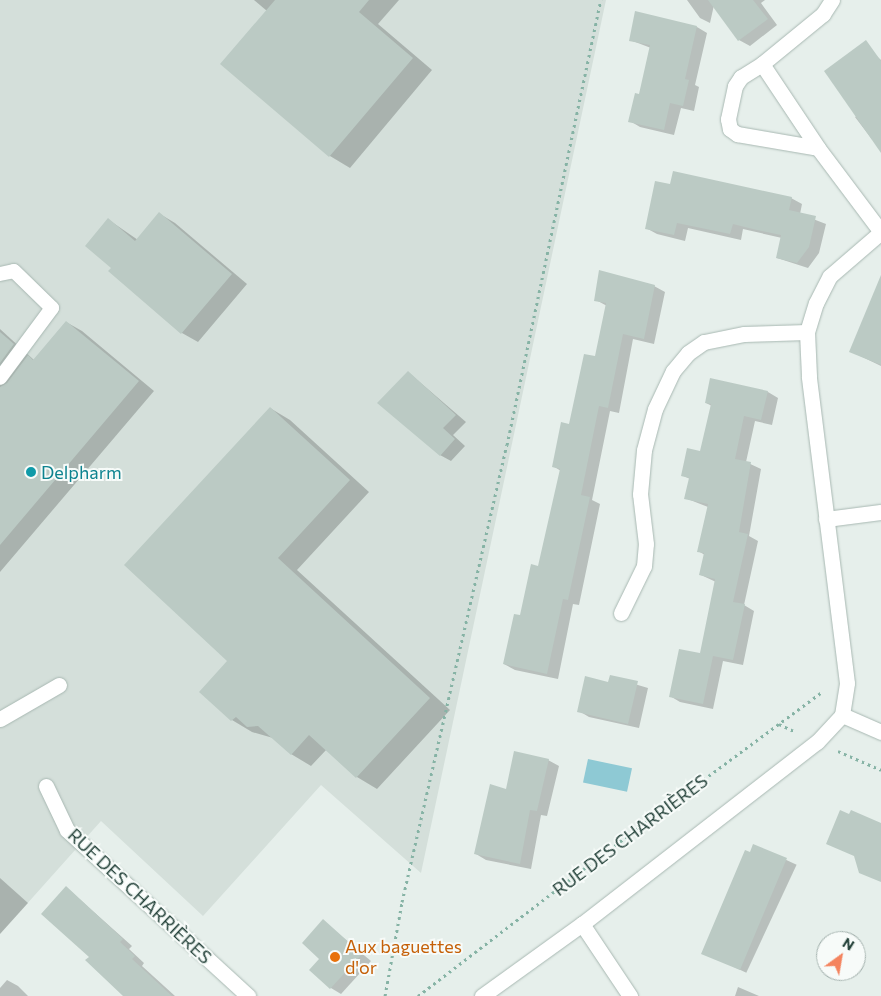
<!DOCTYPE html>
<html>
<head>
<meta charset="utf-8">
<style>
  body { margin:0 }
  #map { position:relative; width:881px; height:996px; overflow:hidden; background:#e6efeb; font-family:Commissioner,sans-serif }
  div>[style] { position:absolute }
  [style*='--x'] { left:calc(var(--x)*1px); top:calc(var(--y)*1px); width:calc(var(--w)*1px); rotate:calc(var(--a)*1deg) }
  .built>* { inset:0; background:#d4dfda }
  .water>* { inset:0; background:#8ec9d4; transform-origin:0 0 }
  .shadow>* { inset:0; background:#0003; transform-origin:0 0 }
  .building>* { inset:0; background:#bbcac4 }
  .path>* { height:3px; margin-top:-1.5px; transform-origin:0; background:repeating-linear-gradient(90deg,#86b3a5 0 2.5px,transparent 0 6.5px) }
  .roads { filter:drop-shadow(0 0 1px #a8b8b2) drop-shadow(0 0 1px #a8b8b2) }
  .service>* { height:14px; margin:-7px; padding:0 7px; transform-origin:7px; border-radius:7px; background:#fff }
  .minor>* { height:15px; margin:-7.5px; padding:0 7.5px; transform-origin:7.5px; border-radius:7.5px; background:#fff }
  .dots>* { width:14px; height:14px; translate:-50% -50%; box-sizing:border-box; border:2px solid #f7fbf9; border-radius:50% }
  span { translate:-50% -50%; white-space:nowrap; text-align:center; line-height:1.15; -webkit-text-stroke:4px #f7fbf9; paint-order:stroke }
  .culture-label { font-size:18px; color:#0d838f }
  .left { translate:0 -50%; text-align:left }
  .street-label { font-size:18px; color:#24423a }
  .food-label { font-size:18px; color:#c56008 }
  .north { position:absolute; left:816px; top:931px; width:50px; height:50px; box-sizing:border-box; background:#f7fbf9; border:1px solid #a3b1ad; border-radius:50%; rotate:32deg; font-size:14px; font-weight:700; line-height:20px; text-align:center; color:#24423a }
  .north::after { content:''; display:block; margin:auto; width:18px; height:22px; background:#f4845f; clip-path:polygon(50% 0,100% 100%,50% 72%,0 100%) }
</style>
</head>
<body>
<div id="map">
  <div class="built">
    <i style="clip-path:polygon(0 0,606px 0,421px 873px,321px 785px,203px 916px,101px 821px,0 934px)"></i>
  </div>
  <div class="water">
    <i style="left:588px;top:759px;width:45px;height:24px;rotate:12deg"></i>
  </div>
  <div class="shadow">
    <i style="clip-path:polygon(254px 0,399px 0,378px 24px,432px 70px,350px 168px,330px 156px,222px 63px,267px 11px)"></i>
    <i style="clip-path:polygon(687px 0,765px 0,761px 3px,777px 25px,750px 46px,739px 40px,714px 5px,710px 23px,700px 18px)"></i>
    <i style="clip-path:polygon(697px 27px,707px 33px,695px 85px,699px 87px,694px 111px,681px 108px,674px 135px,640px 127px,630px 121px,640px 96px,651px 48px,630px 40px)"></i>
    <i style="clip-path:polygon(863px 44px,881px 60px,881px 144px,871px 138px,855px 117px,859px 115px)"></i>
    <i style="clip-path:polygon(791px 198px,802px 204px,800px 214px,826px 224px,819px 253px,808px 268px,777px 258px,782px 238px,743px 229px,741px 240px,688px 228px,685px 241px,657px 234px,646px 228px)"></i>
    <i style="clip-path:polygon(160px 214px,175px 223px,247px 284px,198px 342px,182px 333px,109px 220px,138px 240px)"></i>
    <i style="clip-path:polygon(654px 286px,665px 292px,654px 344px,633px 339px,619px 413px,610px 411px,592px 500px,600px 504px,579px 605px,573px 604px,558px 679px,515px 670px,504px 664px,539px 567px,561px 471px,553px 466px,596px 357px,607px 306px,596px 300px)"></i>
    <i style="clip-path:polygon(881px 319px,881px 366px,850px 351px)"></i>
    <i style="clip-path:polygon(66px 322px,82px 331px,154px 391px,0 572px,0 329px,34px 360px)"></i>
    <i style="clip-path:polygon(408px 372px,466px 422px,453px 435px,465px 446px,451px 461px,440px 455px)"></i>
    <i style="clip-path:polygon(768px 392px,778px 398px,772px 425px,755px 421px,746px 462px,761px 469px,749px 536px,758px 541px,744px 605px,754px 611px,743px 665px,723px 661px,713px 709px,680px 702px,670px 696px,707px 655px,702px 652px,716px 582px,701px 575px,705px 555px,698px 551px,708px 507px,685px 498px,690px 479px,682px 475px,701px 453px,712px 406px,706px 403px)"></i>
    <i style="clip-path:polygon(270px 408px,290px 420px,369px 492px,297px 570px,450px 710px,377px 789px,357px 777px,327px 749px,311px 766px,291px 754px,273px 738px,252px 732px,232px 720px,229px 661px)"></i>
    <i style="clip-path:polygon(611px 677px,648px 688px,639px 728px,589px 717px,579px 711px,609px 683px)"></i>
    <i style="clip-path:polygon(548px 760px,559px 766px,547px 816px,541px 815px,531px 869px,486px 860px,476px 854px,507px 790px)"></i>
    <i style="left:754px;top:845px;width:47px;height:119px;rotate:25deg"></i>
    <i style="clip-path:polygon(0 878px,28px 903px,0 934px)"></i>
    <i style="clip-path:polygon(67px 888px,132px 946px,129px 949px,144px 963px,142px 966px,175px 996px,125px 996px,90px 957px)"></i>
    <i style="clip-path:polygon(323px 921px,371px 961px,341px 994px,331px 988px,321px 959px)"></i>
    <i style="clip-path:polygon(7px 980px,18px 986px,28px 996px,0 996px,0 988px)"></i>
    <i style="clip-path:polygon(738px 987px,759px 996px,735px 996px)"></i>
  </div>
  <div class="building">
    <i style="clip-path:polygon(275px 0,369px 0,359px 12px,413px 58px,329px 157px,220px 64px)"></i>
    <i style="clip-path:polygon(708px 0,753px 0,768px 19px,738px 41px)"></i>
    <i style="clip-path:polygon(635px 11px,697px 26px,685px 79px,689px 80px,683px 106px,670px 103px,664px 130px,628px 122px,635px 93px,639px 94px,650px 45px,629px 41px)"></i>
    <i style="clip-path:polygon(866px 40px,881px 61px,881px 153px,824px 71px)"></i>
    <i style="clip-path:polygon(673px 171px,792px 197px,789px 210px,816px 216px,809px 247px,797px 263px,776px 258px,781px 235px,757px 230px,733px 224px,730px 234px,677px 223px,674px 235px,645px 229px,655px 181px,670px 184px)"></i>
    <i style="clip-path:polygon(159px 212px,232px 274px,181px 334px,108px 271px,111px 268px,85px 246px,108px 218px,135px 241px)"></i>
    <i style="clip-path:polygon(599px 270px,655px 285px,644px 339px,623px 334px,608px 408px,599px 406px,581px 495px,590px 497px,568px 600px,563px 599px,547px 674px,503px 664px,514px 614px,520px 615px,531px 564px,538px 566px,560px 469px,552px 467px,561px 422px,569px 424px,584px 354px,595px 356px,606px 303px,594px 301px)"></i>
    <i style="clip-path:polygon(881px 275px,881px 365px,849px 352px)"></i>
    <i style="clip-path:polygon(66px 321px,139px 381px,0 545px,0 387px,7px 383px,28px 355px,33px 360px)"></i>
    <i style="clip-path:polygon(0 332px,14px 344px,0 363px)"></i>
    <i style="clip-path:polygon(408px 371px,456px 415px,443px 428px,455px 439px,440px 456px,377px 403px)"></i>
    <i style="clip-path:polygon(710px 378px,768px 391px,761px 420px,744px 416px,735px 459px,751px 462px,739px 532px,748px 534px,733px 602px,745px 604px,733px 660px,713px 656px,703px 704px,669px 697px,679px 649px,705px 654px,700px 653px,715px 579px,699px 575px,704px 553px,697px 552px,708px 504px,684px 499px,689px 478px,681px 476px,687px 448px,700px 451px,711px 404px,705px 403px)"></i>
    <i style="clip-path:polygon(270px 407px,350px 480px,278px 558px,430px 698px,356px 778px,309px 735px,291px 755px,258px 726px,247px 727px,236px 717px,231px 721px,199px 692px,227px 661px,124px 565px)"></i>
    <i style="clip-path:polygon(610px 675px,638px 681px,628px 724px,577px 712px,585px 676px,608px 682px)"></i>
    <i style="clip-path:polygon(514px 751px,549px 759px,537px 811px,530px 810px,520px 864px,474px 854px,490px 784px,506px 789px)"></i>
    <i style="clip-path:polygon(840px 810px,849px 814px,851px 810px,881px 823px,881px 882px,859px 873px,854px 856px,826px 844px)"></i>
    <i style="clip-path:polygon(753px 844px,787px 858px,740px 970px,701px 954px,745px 850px,750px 852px)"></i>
    <i style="clip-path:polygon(66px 886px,123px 939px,120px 942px,135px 956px,132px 959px,172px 996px,123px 996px,85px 960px,89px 957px,41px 914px)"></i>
    <i style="clip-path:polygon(323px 919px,362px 954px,330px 989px,309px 970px,319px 959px,302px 943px)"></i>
  </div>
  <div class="path">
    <i style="--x:779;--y:724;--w:19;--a:25"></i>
    <i style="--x:838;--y:751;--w:47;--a:23.8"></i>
    <i style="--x:385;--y:996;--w:96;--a:-79.7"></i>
    <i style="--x:402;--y:902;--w:469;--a:-77.1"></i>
    <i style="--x:507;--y:445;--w:455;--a:-78.1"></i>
    <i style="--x:418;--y:996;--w:228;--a:-37.5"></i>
    <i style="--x:599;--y:857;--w:279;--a:-36.5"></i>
  </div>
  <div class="roads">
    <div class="service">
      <i style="--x:0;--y:274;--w:14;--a:-12"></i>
      <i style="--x:14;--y:271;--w:53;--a:44.2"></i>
      <i style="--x:52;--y:308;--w:87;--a:126.6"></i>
    </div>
    <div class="minor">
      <i style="--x:832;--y:0;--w:17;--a:123"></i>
      <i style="--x:823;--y:14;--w:79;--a:140.7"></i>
      <i style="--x:762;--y:64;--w:101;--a:56.3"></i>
      <i style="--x:818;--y:148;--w:105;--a:53.1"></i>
      <i style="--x:762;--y:64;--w:25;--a:148"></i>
      <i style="--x:741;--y:77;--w:11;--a:124"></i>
      <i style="--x:735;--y:86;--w:34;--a:102"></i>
      <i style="--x:728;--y:119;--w:10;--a:79"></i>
      <i style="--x:730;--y:129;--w:9;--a:36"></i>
      <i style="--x:737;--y:134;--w:82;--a:9.8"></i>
      <i style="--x:826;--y:519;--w:55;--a:-7.3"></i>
      <i style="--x:621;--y:613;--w:52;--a:-63.9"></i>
      <i style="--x:644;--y:566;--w:22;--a:-85"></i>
      <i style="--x:646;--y:544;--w:50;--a:-96.8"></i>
      <i style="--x:640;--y:494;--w:44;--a:-84.8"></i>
      <i style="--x:644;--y:450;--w:42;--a:-75"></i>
      <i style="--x:655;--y:409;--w:42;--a:-64.7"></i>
      <i style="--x:673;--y:371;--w:23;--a:-50"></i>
      <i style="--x:688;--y:353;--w:19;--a:-35"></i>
      <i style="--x:704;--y:342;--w:41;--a:-11.3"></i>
      <i style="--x:744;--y:334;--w:63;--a:-1.8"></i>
      <i style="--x:842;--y:715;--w:43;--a:23.6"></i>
      <i style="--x:0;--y:719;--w:68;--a:-30"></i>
      <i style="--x:46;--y:786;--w:49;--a:64.5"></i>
      <i style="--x:67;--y:830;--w:246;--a:42.5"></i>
      <i style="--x:582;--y:924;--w:87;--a:56.3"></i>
      <i style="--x:482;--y:996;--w:123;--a:-35.8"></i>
      <i style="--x:582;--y:924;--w:297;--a:-37.8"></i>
      <i style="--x:817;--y:742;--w:37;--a:-47"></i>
      <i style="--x:842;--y:715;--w:32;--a:-81"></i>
      <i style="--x:847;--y:683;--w:309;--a:-97.1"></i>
      <i style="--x:809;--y:376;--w:44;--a:-92.6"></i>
      <i style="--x:807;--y:332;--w:30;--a:-73"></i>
      <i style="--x:816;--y:303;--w:30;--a:-63"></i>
      <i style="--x:830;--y:276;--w:67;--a:-40.8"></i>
    </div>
  </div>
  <div class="dots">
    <i style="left:31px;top:472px;background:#0f9aa8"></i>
    <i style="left:335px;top:957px;background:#e8710a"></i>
  </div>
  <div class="culture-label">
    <span class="left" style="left:41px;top:472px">Delpharm</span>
  </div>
  <div class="street-label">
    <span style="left:630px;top:835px;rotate:-37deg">RUE DES CHARRIÈRES</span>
    <span style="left:140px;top:896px;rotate:43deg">RUE DES CHARRIÈRES</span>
  </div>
  <div class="food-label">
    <span class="left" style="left:345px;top:957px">Aux baguettes<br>d'or</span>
  </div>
  <div class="north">N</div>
</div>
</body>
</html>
